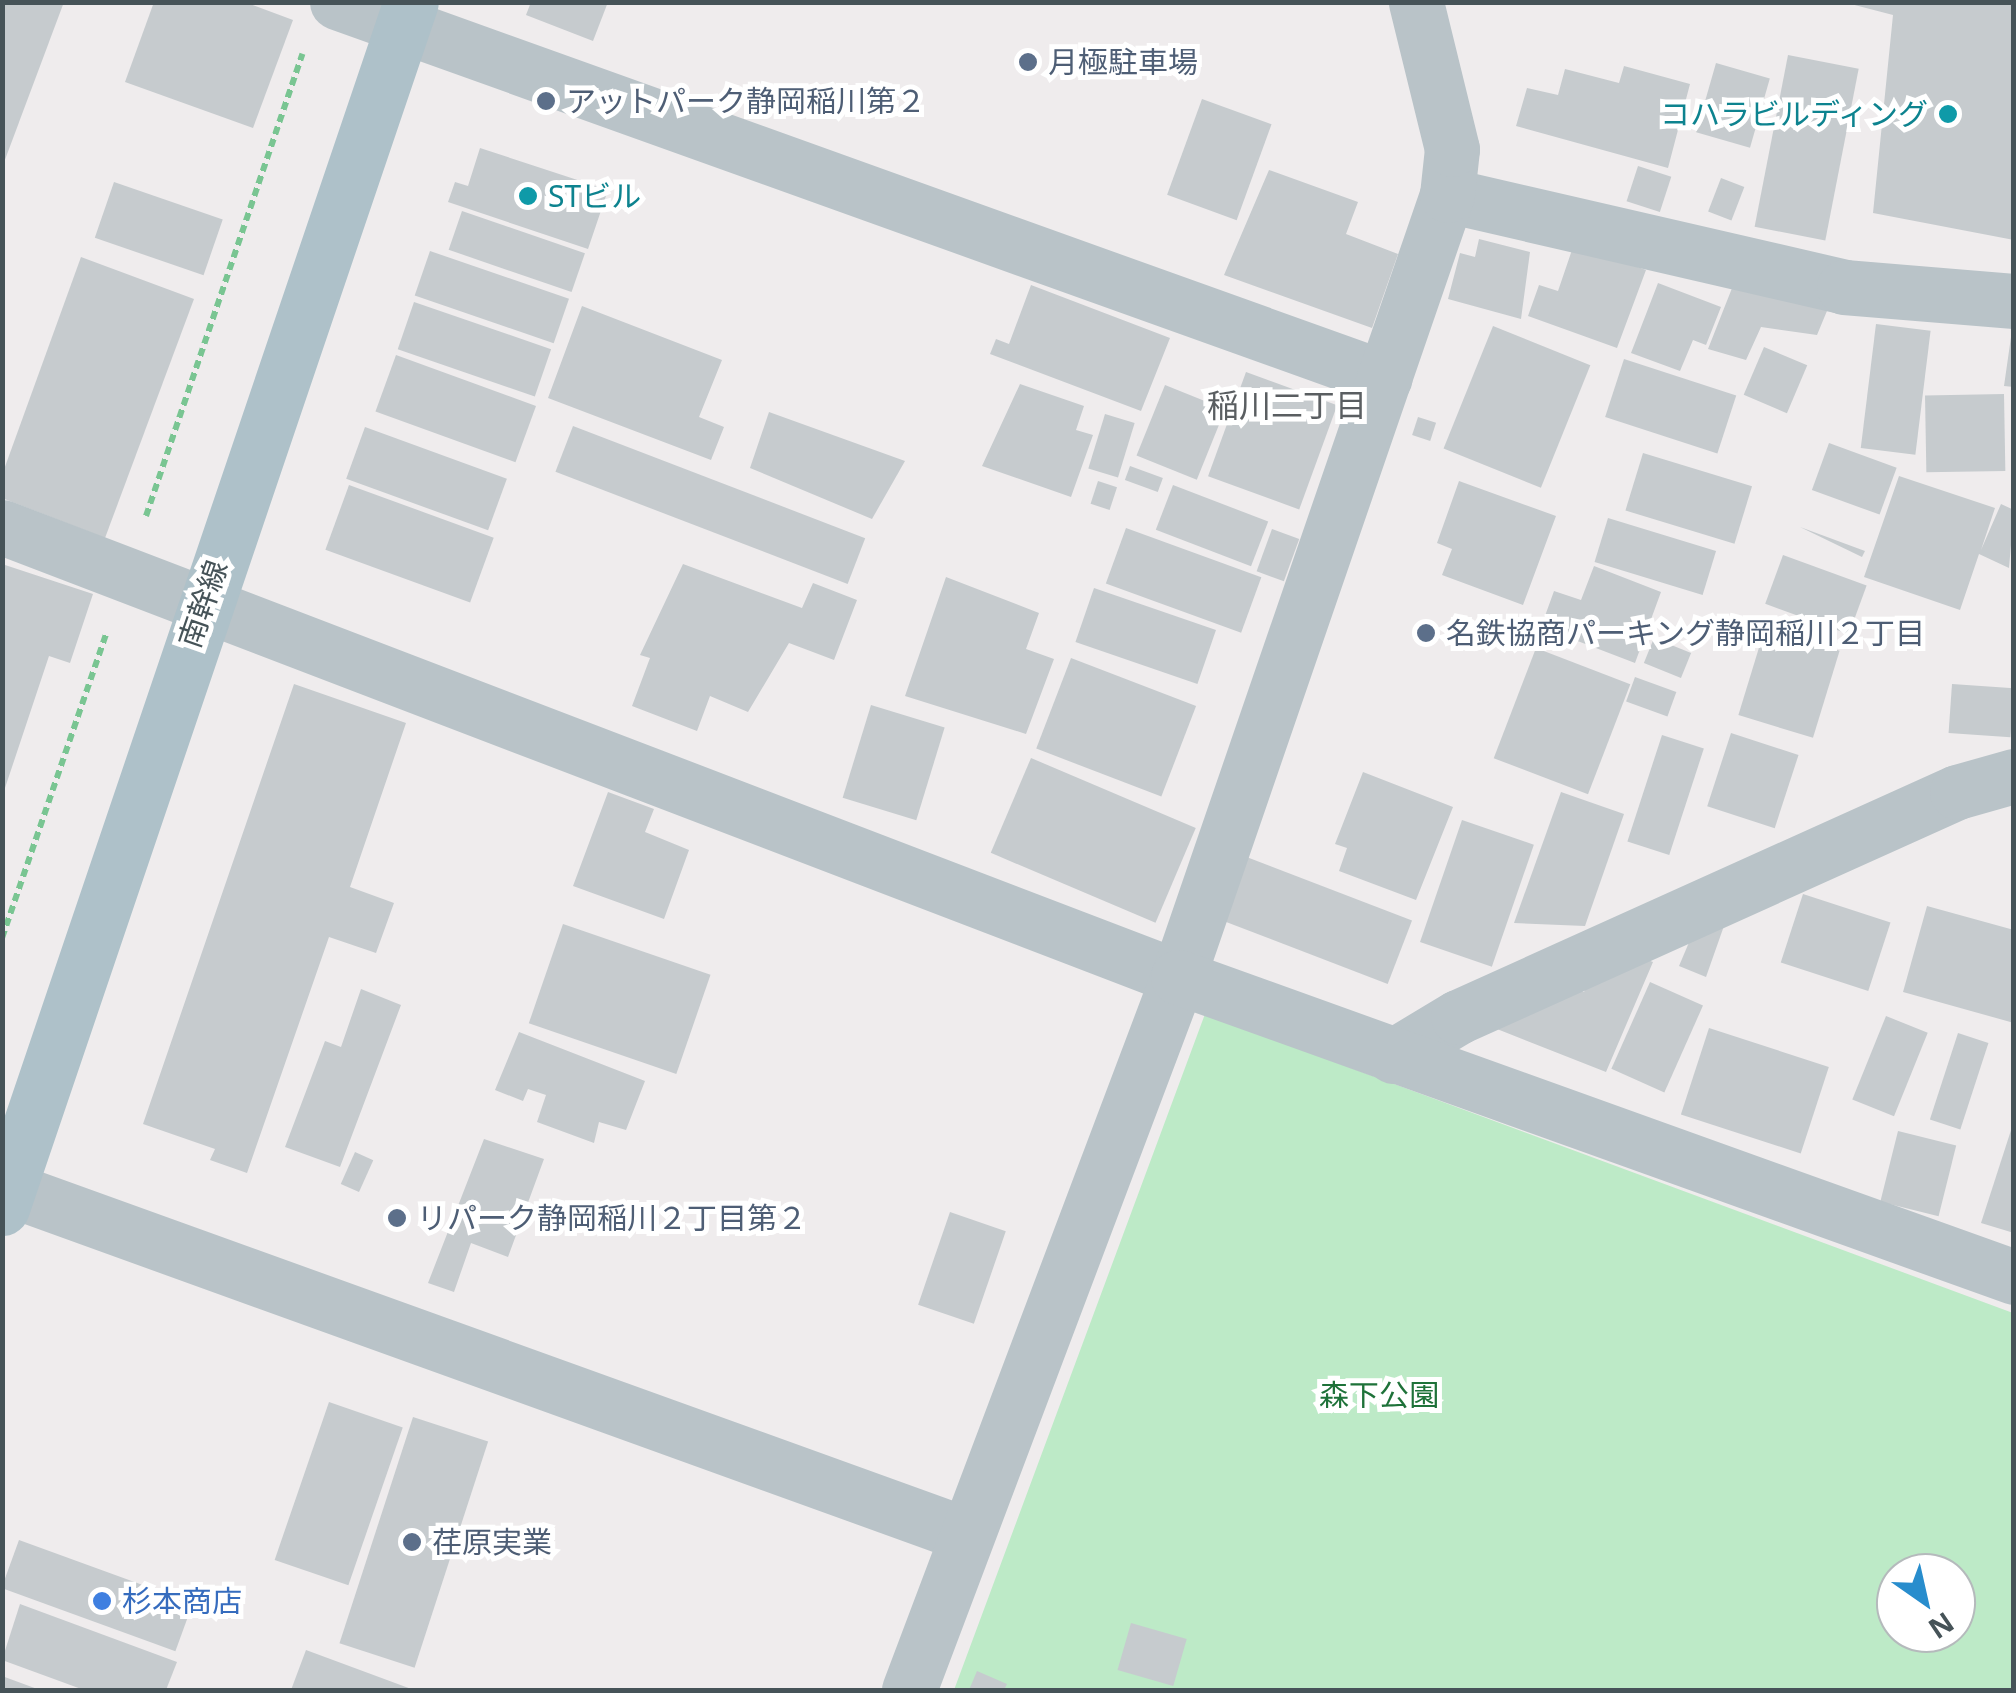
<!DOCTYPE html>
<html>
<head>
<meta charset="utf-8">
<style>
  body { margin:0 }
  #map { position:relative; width:2016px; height:1693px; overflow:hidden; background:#efeced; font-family:"Noto Sans","Noto Sans JP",sans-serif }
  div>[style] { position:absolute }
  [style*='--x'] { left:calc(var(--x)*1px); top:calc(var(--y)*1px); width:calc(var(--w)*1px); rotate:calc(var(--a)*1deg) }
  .green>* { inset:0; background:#bdeac7 }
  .building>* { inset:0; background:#c6cbce; transform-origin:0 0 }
  .path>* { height:6px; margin-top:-3px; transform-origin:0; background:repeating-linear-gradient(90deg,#79c592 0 8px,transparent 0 13px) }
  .minor>* { height:55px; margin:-27.5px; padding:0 27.5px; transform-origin:27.5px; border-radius:27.5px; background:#b9c3c8 }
  .major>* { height:55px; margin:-27.5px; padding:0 27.5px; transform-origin:27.5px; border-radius:27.5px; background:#aec1c9 }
  .dots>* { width:28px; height:28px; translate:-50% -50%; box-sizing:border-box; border:5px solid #fff; border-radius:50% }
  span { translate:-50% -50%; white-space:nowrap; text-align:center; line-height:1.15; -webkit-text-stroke:10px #fff; paint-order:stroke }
  .service-label { font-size:30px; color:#4e5e75 }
  .left { translate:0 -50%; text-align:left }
  .culture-label { font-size:30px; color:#0d838f }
  .right { translate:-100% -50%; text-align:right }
  .street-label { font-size:30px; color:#465358 }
  .park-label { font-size:30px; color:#1e7239 }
  .shop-label { font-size:30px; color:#366cbe }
  .neighbourhood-label { font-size:32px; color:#5a5e61 }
  .frame { position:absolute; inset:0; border:5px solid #465358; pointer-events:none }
  .north { position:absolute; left:1876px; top:1553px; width:100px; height:100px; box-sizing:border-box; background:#fff; border:2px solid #b5babc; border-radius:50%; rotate:146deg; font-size:28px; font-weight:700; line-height:40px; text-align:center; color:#465358 }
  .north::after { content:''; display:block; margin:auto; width:35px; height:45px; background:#288dcd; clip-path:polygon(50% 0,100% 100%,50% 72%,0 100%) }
</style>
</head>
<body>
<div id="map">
  <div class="green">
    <i style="clip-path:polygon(evenodd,1205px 1014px,2013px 1313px,2013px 1690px,954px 1690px,1205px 1014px,1896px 1573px,1956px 1573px,1956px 1633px,1896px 1633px,1896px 1573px)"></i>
  </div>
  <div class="building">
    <i style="clip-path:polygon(4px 2px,64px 2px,3px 165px,2px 6px)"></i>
    <i style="clip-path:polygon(154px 2px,245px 2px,293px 20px,253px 128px,125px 82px)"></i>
    <i style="clip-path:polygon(531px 2px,608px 2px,593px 41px,526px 15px)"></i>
    <i style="clip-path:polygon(1843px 2px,2014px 2px,2014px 240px,1873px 213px,1893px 15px)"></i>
    <i style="left:1788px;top:55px;width:72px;height:175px;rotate:11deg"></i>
    <i style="left:1716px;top:63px;width:56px;height:72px;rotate:16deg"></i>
    <i style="clip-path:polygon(1624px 66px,1690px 84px,1668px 168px,1516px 126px,1527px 88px,1558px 95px,1565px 69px,1619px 83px)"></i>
    <i style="left:1202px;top:99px;width:74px;height:102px;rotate:20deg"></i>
    <i style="clip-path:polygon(480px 148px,608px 190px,588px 249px,448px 202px,455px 182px,468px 186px)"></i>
    <i style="left:1638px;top:166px;width:35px;height:37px;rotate:18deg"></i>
    <i style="clip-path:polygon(1269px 170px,1358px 202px,1346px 234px,1398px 254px,1372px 328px,1224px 275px)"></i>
    <i style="left:1721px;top:178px;width:25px;height:36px;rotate:21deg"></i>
    <i style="left:114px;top:182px;width:115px;height:59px;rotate:19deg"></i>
    <i style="left:462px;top:211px;width:130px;height:41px;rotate:19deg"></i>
    <i style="clip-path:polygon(1479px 239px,1530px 252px,1521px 319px,1448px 299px,1460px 253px,1475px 257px)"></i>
    <i style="clip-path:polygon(1574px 244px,1646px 270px,1617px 348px,1528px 316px,1539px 285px,1558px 291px)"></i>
    <i style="left:430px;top:251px;width:147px;height:47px;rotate:19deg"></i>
    <i style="clip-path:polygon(81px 257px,194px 299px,105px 538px,2px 498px,2px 475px)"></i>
    <i style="clip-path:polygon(1736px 278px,1834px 294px,1817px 335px,1761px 327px,1746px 360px,1708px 349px)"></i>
    <i style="clip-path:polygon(1658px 283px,1721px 307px,1706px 345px,1693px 340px,1680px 371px,1631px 353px)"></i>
    <i style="clip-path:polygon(1031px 285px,1170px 338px,1141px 411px,990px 354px,996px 339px,1009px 344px)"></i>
    <i style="left:414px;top:302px;width:145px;height:50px;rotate:19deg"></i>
    <i style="clip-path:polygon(582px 306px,722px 360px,699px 417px,724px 427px,711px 460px,548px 398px)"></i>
    <i style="left:1876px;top:324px;width:55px;height:125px;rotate:7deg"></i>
    <i style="left:1493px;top:326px;width:105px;height:132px;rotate:22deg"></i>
    <i style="clip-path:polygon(2011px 337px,2014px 337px,2014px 387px,2004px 386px)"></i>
    <i style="left:1764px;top:347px;width:47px;height:52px;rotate:23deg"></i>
    <i style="left:396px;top:355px;width:149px;height:60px;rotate:20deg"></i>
    <i style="left:1624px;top:359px;width:118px;height:61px;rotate:18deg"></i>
    <i style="left:1246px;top:372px;width:97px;height:111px;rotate:20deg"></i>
    <i style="clip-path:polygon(1020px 384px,1084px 406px,1076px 430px,1093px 435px,1071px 497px,982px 466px)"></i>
    <i style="left:1165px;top:385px;width:65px;height:76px;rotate:22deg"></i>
    <i style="left:2004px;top:394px;width:77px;height:79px;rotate:89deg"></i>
    <i style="clip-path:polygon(769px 412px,905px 461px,872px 519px,750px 468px)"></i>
    <i style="left:1105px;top:414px;width:31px;height:57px;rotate:17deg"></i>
    <i style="left:1418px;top:417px;width:19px;height:19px;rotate:18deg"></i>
    <i style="left:573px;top:426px;width:313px;height:49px;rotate:21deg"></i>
    <i style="left:365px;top:427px;width:151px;height:55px;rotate:20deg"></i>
    <i style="left:1829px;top:443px;width:72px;height:50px;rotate:20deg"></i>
    <i style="left:1643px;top:453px;width:114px;height:60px;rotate:17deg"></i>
    <i style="left:1130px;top:466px;width:35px;height:15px;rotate:20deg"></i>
    <i style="clip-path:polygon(1899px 476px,1995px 508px,1981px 550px,2001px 504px,2014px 510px,2009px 568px,1979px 554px,1960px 610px,1864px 577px)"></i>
    <i style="left:1098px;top:481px;width:20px;height:24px;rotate:18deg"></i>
    <i style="clip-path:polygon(1459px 481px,1556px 516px,1523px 605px,1442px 575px,1452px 549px,1437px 543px)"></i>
    <i style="left:349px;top:485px;width:154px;height:69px;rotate:20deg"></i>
    <i style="left:1173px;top:485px;width:102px;height:48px;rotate:21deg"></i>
    <i style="left:1608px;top:518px;width:113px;height:46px;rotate:17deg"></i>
    <i style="clip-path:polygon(1800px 527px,1865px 551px,1862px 557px)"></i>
    <i style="left:1126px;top:528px;width:144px;height:59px;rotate:20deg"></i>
    <i style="left:1272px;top:529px;width:29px;height:45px;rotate:20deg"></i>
    <i style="left:1783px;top:555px;width:89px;height:52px;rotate:20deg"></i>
    <i style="clip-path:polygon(2px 564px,93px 594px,70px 663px,49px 656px,3px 794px)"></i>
    <i style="clip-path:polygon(683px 564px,802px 608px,813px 583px,857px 600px,834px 660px,789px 643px,748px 712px,710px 696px,697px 731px,632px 706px,650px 658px,640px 655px)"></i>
    <i style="clip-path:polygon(1594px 566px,1661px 592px,1635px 663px,1541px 627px,1554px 591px,1581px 600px)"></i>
    <i style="clip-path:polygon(946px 577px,1039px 613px,1026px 649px,1054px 659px,1026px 734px,905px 696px)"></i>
    <i style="left:1094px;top:588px;width:129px;height:57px;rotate:19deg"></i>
    <i style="left:1765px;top:628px;width:78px;height:91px;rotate:17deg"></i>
    <i style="left:1654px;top:638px;width:40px;height:27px;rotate:22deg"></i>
    <i style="left:1536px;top:648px;width:101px;height:118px;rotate:21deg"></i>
    <i style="left:1071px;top:658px;width:134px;height:97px;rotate:21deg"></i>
    <i style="left:1635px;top:677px;width:44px;height:26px;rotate:20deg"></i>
    <i style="clip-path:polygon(294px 684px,406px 723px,350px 887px,394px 903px,376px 953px,329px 937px,247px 1173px,210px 1160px,215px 1149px,143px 1124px)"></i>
    <i style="left:1952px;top:684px;width:62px;height:49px;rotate:4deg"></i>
    <i style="left:871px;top:705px;width:77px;height:97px;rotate:17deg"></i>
    <i style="left:1731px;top:733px;width:71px;height:77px;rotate:18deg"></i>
    <i style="left:1662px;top:735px;width:44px;height:112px;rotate:18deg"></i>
    <i style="left:1031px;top:758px;width:179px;height:103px;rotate:23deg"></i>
    <i style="clip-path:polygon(1363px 772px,1453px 807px,1416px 900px,1339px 871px,1347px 848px,1335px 844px)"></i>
    <i style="clip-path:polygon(608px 792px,654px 809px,645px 832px,689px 850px,664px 919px,573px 886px)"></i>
    <i style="clip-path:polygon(1561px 792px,1624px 814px,1585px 926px,1514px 923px)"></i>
    <i style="left:1462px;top:820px;width:76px;height:129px;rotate:19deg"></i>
    <i style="left:1244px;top:856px;width:180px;height:68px;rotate:21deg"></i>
    <i style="left:1803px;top:894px;width:92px;height:72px;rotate:18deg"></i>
    <i style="clip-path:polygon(1927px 906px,2014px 930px,2014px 1023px,1903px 992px)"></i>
    <i style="clip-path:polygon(1725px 923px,1706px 977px,1679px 966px,1690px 940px)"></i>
    <i style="left:563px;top:924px;width:156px;height:105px;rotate:19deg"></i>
    <i style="clip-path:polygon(1630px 953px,1653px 962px,1606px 1072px,1497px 1029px,1570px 986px,1584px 992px,1592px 974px)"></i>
    <i style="left:1650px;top:982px;width:58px;height:95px;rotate:24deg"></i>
    <i style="clip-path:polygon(361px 989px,401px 1005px,340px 1167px,285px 1147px,325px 1041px,341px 1047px)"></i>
    <i style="left:1886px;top:1016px;width:45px;height:90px;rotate:22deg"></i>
    <i style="left:1709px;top:1028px;width:126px;height:91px;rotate:18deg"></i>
    <i style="clip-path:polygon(519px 1032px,645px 1081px,626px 1130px,599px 1122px,594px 1143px,537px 1122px,546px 1095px,528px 1089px,523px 1101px,495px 1090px)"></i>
    <i style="left:1958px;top:1033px;width:32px;height:91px;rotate:18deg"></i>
    <i style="clip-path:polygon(2013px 1124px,2014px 1124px,2014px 1233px,1981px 1223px)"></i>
    <i style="left:1898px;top:1131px;width:60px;height:73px;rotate:14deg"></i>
    <i style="clip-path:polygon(484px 1139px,544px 1159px,508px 1257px,471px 1243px,454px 1292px,428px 1283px)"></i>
    <i style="left:355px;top:1152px;width:20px;height:35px;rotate:24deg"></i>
    <i style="left:950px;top:1212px;width:59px;height:98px;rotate:19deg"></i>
    <i style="left:329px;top:1402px;width:78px;height:167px;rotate:19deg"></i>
    <i style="left:413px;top:1417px;width:79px;height:238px;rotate:18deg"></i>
    <i style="left:19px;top:1540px;width:185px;height:51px;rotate:20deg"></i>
    <i style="clip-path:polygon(20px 1604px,177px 1662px,166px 1690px,84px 1690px,2px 1660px)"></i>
    <i style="left:1131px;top:1623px;width:58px;height:49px;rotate:16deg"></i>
    <i style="clip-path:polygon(306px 1650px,414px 1690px,291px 1690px)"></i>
    <i style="clip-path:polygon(977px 1671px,1007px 1684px,1004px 1690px,969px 1690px)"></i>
    <i style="clip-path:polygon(2px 1676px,40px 1690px,2px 1690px)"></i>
  </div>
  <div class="path">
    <i style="--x:146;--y:516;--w:488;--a:-71.3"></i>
    <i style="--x:2;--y:938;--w:324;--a:-71.1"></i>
  </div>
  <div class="minor">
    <i style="--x:337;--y:2;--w:1113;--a:19.74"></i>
    <i style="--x:1447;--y:195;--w:408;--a:13"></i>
    <i style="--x:1844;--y:287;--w:171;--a:4.7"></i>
    <i style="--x:2;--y:527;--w:1259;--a:20.94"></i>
    <i style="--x:1178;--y:977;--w:827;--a:-71.02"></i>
    <i style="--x:1447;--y:195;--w:46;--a:-83.8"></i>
    <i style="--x:1452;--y:149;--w:151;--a:-103.8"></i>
    <i style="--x:1393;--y:1056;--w:76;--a:-31"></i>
    <i style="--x:1458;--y:1017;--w:547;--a:-24.27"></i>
    <i style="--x:1957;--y:792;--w:59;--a:-15.7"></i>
    <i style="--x:9;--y:1189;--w:1016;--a:19.84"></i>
    <i style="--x:909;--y:1690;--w:762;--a:-69.33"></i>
    <i style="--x:1178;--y:977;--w:888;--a:19.74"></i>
  </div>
  <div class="major">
    <i style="--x:2;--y:1208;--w:1273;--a:-71.27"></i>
  </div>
  <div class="dots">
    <i style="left:1028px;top:62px;background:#5c6f8a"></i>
    <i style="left:546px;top:101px;background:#5c6f8a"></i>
    <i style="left:1948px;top:114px;background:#0f9aa8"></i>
    <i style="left:528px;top:196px;background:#0f9aa8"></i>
    <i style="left:1426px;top:633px;background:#5c6f8a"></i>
    <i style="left:397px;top:1218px;background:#5c6f8a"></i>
    <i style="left:412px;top:1542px;background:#5c6f8a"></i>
    <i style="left:102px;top:1601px;background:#3f7fe0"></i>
  </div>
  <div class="service-label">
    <span class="left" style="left:1048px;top:62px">月極駐車場</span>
    <span class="left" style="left:566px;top:101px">アットパーク静岡稲川第２</span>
    <span class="left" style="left:1446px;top:633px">名鉄協商パーキング静岡稲川２丁目</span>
    <span class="left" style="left:417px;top:1218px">リパーク静岡稲川２丁目第２</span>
    <span class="left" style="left:432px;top:1542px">荏原実業</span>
  </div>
  <div class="culture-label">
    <span class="right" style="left:1928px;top:114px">コハラビルディング</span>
    <span class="left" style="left:548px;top:196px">STビル</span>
  </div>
  <div class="street-label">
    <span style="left:203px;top:604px;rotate:-71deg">南幹線</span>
  </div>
  <div class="park-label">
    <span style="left:1379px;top:1395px">森下公園</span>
  </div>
  <div class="shop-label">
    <span class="left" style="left:122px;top:1601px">杉本商店</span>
  </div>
  <div class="neighbourhood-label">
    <span style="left:1287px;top:405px">稲川二丁目</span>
  </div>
  <div class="frame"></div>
  <div class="north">N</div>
</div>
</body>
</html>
